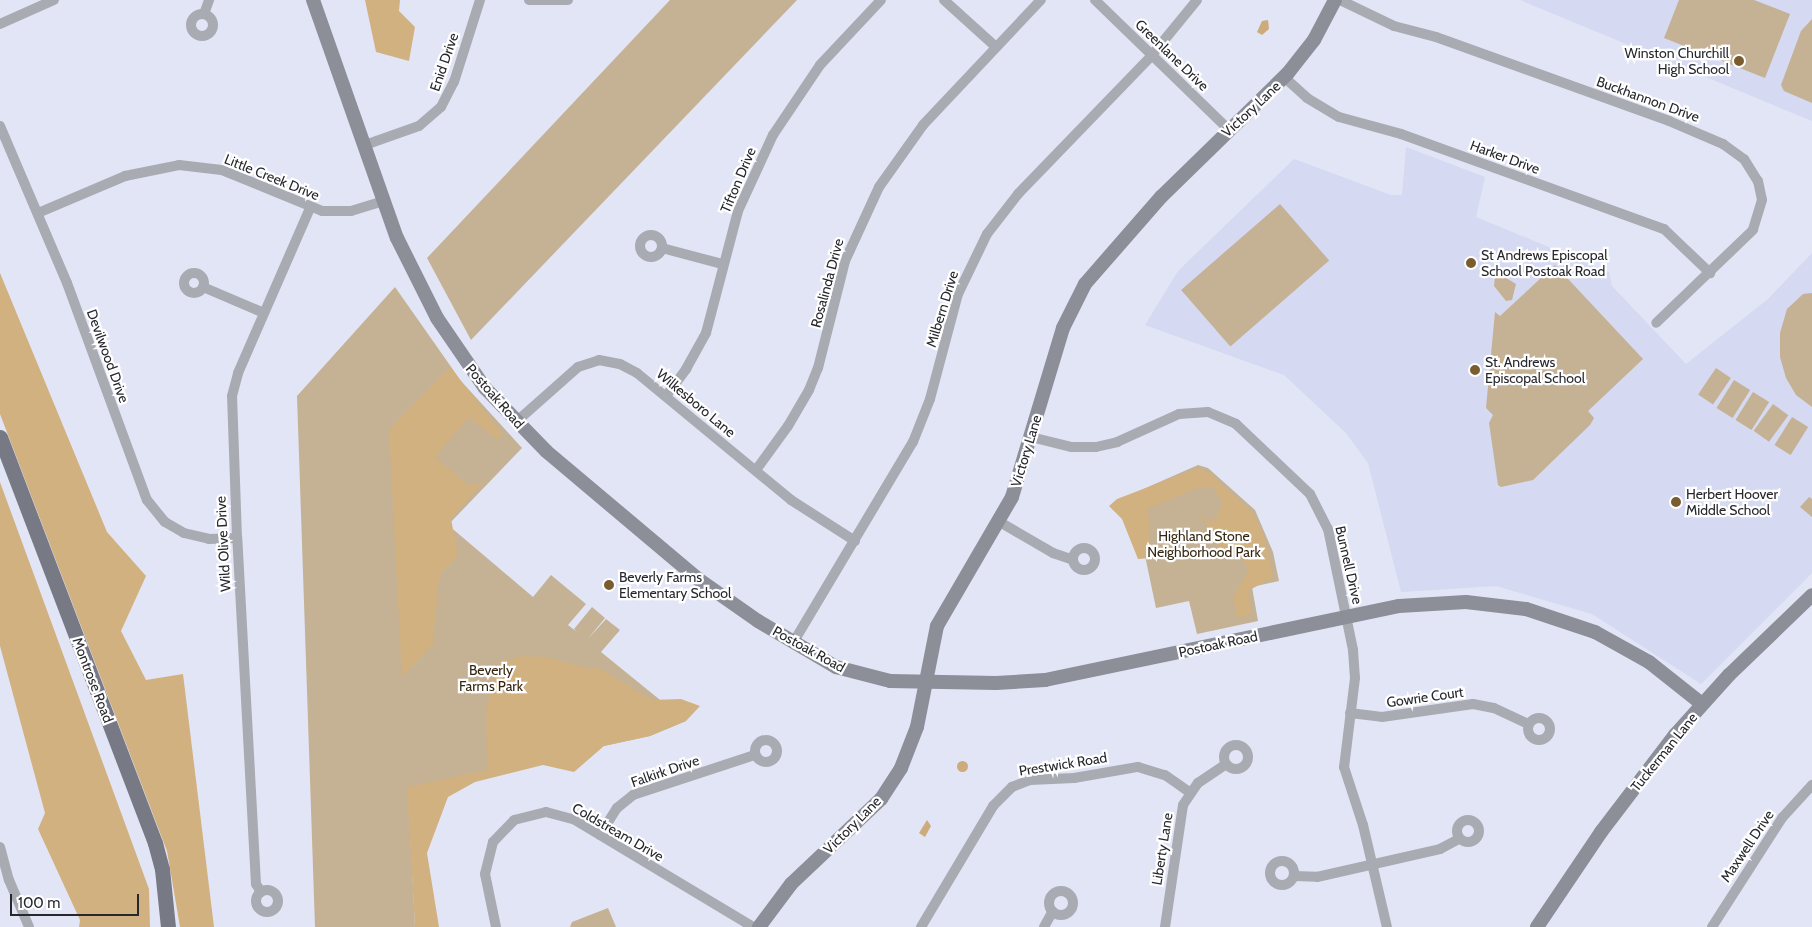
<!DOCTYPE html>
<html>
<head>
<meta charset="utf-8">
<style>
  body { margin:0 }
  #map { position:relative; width:1812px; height:927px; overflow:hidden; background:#e2e5f6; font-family:Cabin,sans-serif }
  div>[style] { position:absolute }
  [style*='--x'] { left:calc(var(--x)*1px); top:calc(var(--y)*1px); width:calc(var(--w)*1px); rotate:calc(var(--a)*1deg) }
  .built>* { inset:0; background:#d5d9f1 }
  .green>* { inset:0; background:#c5b194; transform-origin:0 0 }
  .forest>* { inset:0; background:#d2b180 }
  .water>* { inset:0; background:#cdab7b }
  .round { border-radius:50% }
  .street>* { height:10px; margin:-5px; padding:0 5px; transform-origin:5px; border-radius:5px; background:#a9abb2 }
  .street>.ring { margin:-5px; padding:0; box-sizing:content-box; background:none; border:10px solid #a9abb2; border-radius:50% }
  .secondary>* { height:14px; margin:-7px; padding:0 7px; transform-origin:7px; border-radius:7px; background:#8c8e98 }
  .primary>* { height:15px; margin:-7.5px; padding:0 7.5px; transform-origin:7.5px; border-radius:7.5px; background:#777985 }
  .dots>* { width:14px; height:14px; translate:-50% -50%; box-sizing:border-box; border:2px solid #fff; border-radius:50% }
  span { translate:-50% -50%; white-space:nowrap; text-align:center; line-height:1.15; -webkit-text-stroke:4.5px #fff; paint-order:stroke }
  .poi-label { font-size:14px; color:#27282e }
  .right { translate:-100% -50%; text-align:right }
  .left { translate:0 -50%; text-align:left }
  .street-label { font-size:14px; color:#27282e }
  .park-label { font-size:14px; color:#352610 }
  .scale { position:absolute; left:10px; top:894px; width:129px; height:22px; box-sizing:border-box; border:2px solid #27282e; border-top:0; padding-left:6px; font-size:15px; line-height:18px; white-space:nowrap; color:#27282e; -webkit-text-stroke:4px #fff; paint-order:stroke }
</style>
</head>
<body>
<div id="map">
  <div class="built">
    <i style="clip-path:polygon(1520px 0,1812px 0,1812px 121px)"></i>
    <i style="clip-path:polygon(1406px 147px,1485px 177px,1476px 217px,1609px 272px,1612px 286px,1686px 364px,1768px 299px,1812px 253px,1812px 573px,1701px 684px,1592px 614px,1496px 586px,1401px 592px,1368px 463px,1346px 433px,1284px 375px,1145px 325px,1178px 271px,1294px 159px,1391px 195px,1402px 195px)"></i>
  </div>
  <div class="green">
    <i style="clip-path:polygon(670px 0,797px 0,471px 340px,427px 258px)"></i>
    <i style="clip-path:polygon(1679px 0,1754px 0,1790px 14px,1765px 78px,1664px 38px)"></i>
    <i style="clip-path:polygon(1812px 19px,1812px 103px,1784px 91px,1781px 85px,1801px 31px)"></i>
    <i style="left:1280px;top:204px;width:75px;height:131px;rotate:49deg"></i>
    <i style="clip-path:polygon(1555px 265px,1643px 359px,1588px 411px,1594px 418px,1590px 425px,1533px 480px,1501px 487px,1498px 485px,1489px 423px,1493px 415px,1486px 408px,1495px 312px,1500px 316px)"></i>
    <i style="clip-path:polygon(1502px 271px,1506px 278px,1516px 284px,1512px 300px,1506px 301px,1494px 286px,1495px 276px)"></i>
    <i style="clip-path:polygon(395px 287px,461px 381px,522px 448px,448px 525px,533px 597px,551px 575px,586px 604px,568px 625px,577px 632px,574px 629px,592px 607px,605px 618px,587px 640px,606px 619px,620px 630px,601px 652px,686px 721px,650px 736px,408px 788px,415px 927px,315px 927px,297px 396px)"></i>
    <i style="clip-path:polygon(1812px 293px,1812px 407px,1796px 395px,1786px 378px,1780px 357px,1780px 333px,1787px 309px,1803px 294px)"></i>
    <i style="left:1716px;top:368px;width:18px;height:32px;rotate:34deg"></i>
    <i style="left:1734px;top:380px;width:19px;height:33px;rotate:32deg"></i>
    <i style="left:1753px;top:392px;width:19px;height:33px;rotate:32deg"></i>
    <i style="left:1773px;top:404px;width:19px;height:33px;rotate:36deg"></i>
    <i style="left:1792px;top:417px;width:19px;height:33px;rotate:32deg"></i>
    <i style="clip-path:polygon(1198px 465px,1208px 468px,1255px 510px,1273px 552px,1279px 581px,1252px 587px,1258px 621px,1197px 634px,1189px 601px,1156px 608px,1132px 494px)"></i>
    <i style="clip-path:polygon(1809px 497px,1812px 499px,1812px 517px,1800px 507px)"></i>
    <i style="clip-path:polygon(608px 908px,616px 927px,570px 927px,572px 922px)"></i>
  </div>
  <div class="forest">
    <i style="clip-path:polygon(365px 0,400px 0,399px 11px,415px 27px,409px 61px,376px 52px)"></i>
    <i style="clip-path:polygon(0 273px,107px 532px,146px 576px,121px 631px,146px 680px,183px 674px,214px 927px,180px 927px,167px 851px,0 414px)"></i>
    <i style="clip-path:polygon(450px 367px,502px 433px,497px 440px,469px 417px,435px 457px,468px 485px,483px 482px,451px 519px,458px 555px,439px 576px,433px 644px,402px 677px,389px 430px)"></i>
    <i style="clip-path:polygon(1198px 468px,1209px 473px,1253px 513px,1265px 540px,1273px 577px,1248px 591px,1251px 614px,1237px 618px,1233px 597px,1249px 570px,1240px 554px,1220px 554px,1214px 535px,1199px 513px,1210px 521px,1217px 517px,1222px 502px,1212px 486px,1194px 489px,1148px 509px,1151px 558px,1138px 559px,1122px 519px,1109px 506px,1117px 499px)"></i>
    <i style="clip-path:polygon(0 482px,149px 889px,150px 927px,79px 927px,80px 920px,38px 829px,45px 813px,0 646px)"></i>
    <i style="clip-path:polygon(521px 656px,547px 657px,590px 669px,597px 667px,652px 700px,681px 699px,700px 706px,686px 721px,650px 736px,604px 746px,574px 772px,543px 765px,475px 782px,448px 797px,427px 853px,439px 927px,415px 927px,407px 787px,487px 770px,486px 709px,498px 664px)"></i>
  </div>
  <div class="water">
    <i style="clip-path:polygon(1268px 20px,1269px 29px,1262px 35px,1257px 32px,1262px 21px)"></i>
    <i class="round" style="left:956.5px;top:760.5px;width:11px;height:11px"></i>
    <i style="clip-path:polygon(927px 820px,931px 826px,925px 837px,919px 833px)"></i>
  </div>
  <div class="street">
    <i style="--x:529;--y:0;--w:39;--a:0"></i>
    <i style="--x:944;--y:0;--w:70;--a:42.1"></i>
    <i style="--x:1095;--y:0;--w:187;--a:44.1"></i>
    <i style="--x:1340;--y:0;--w:60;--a:25.7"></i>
    <i style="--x:1394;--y:26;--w:43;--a:14.7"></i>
    <i style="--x:1436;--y:37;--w:248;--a:19.8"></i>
    <i style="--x:1669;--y:121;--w:59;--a:23.1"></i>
    <i style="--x:1723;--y:144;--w:26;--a:36"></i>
    <i style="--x:1744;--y:159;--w:26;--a:58"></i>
    <i style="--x:1758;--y:181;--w:19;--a:78"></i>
    <i style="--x:1762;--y:200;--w:31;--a:107"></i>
    <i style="--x:1753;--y:230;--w:134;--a:136.2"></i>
    <i class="ring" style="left:191px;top:14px;width:12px;height:12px"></i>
    <i style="--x:204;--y:14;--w:15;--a:-70"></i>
    <i style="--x:0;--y:24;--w:59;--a:-24"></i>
    <i style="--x:1284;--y:77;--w:31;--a:42"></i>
    <i style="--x:1307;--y:98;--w:37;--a:31"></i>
    <i style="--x:1339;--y:117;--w:64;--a:15.3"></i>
    <i style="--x:1401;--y:134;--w:280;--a:19.9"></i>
    <i style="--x:1664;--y:229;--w:64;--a:43.7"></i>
    <i style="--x:0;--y:126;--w:171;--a:66.9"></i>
    <i style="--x:67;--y:283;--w:231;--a:69.8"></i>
    <i style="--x:147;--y:500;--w:28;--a:51"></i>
    <i style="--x:165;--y:522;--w:22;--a:30"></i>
    <i style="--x:184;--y:533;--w:26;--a:13"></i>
    <i style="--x:209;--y:539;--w:28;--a:-2"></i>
    <i style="--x:365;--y:145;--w:57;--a:-19.4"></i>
    <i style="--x:419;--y:126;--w:29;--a:-41"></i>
    <i style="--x:441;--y:107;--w:28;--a:-63"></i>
    <i style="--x:454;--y:82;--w:86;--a:-72.4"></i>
    <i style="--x:38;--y:213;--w:95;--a:-23"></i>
    <i style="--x:125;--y:176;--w:55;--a:-11.5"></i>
    <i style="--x:179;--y:165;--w:43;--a:6.6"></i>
    <i style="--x:222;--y:170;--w:108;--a:22.3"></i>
    <i style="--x:322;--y:211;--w:29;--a:0"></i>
    <i style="--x:351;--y:211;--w:34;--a:-17"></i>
    <i class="ring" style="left:640px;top:235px;width:12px;height:12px"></i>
    <i style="--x:662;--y:248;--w:62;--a:14.9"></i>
    <i class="ring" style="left:184px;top:273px;width:10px;height:10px"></i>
    <i style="--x:203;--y:287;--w:66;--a:23.1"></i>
    <i style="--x:666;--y:396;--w:34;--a:-53"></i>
    <i style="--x:686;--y:369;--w:41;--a:-60.9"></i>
    <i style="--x:706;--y:333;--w:126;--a:-75.3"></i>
    <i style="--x:738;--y:211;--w:84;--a:-65.3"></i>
    <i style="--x:773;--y:135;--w:84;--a:-56.1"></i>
    <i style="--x:820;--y:65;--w:89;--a:-46.8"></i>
    <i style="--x:516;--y:422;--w:83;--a:-41.6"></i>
    <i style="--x:578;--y:367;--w:22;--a:-18"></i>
    <i style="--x:599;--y:360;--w:21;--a:11"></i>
    <i style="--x:620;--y:364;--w:19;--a:28"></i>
    <i style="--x:637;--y:373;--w:200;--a:39.5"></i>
    <i style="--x:791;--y:500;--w:76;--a:32.6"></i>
    <i style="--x:1031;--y:437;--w:41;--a:14"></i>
    <i style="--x:1071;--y:447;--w:25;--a:0"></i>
    <i style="--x:1096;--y:447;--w:22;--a:-13"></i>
    <i style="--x:1117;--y:442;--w:68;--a:-24.3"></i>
    <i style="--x:1179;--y:414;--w:29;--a:-4"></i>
    <i style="--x:1208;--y:412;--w:30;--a:23"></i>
    <i style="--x:1236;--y:424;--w:102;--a:43.4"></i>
    <i style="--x:1310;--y:494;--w:39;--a:63"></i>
    <i style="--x:1328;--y:529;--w:124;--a:78.3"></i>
    <i style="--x:1353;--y:650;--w:28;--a:86"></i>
    <i style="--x:1355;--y:678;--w:90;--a:97"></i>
    <i style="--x:1344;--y:767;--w:61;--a:71.9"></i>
    <i style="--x:1363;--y:825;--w:105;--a:76.8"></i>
    <i style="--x:756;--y:470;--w:54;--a:-54"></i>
    <i style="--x:788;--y:426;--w:42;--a:-59.7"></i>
    <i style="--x:809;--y:390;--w:24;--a:-68"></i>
    <i style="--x:818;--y:368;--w:110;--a:-75.8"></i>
    <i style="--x:845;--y:261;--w:81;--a:-65.3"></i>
    <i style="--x:879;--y:187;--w:76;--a:-54.6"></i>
    <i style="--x:923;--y:125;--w:172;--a:-46.7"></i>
    <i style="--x:998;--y:521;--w:64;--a:30.2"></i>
    <i style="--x:1053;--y:553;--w:21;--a:19"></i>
    <i class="ring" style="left:1073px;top:548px;width:12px;height:12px"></i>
    <i style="--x:793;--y:643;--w:234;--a:-59.2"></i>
    <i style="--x:913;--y:442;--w:46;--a:-68.4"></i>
    <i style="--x:930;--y:399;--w:109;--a:-75.1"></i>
    <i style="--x:958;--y:294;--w:67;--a:-64.2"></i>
    <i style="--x:987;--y:234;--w:51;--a:-52.2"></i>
    <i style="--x:1018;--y:194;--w:193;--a:-46"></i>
    <i style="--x:1152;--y:55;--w:71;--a:-50.7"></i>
    <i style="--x:1350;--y:713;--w:32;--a:7"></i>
    <i style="--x:1382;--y:717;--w:92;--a:-8.1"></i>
    <i style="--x:1473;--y:704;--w:21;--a:11"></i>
    <i style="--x:1494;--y:708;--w:38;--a:25"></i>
    <i class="ring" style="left:1528px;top:718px;width:12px;height:12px"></i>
    <i class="ring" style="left:755px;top:740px;width:12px;height:12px"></i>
    <i class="ring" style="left:1224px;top:745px;width:14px;height:14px"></i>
    <i class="ring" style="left:1457px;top:820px;width:12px;height:12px"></i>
    <i style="--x:600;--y:835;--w:32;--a:-58"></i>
    <i style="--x:617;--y:808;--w:21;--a:-39"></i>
    <i style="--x:633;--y:795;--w:128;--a:-18.2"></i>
    <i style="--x:0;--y:847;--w:34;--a:75"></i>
    <i style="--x:9;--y:880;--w:51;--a:66.9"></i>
    <i class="ring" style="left:1270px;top:861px;width:14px;height:14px"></i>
    <i style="--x:1294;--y:876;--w:23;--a:2"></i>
    <i style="--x:1317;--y:877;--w:126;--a:-12.8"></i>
    <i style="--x:1440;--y:849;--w:21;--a:-28"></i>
    <i class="ring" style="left:256px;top:890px;width:12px;height:12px"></i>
    <i class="ring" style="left:1049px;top:891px;width:14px;height:14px"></i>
    <i style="--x:261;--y:892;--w:9;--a:-122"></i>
    <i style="--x:256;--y:884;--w:347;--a:-93.1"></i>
    <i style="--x:237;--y:538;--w:142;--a:-92"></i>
    <i style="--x:232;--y:396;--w:24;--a:-75"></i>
    <i style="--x:238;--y:373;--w:180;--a:-66.4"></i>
    <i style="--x:496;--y:927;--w:54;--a:-101.7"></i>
    <i style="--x:485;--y:874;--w:33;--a:-76"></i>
    <i style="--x:493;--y:842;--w:30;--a:-46"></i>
    <i style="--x:514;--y:820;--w:33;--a:-14"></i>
    <i style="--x:546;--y:812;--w:30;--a:15"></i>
    <i style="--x:575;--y:820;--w:208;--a:31"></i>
    <i style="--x:921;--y:927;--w:141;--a:-59.2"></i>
    <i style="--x:993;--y:806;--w:27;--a:-45"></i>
    <i style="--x:1012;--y:787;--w:19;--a:-21"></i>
    <i style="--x:1030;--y:780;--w:44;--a:-2.6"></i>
    <i style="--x:1074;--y:778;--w:65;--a:-9.8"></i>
    <i style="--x:1138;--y:767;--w:28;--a:17"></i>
    <i style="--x:1165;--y:775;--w:29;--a:35"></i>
    <i style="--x:1044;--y:927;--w:18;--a:-61"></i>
    <i style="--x:1165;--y:927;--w:123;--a:-81.6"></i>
    <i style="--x:1183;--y:805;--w:27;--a:-56"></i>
    <i style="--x:1198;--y:783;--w:34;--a:-34"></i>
    <i style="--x:1712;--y:927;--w:130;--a:-57.3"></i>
    <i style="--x:1782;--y:818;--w:45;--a:-47.7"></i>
  </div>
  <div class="secondary">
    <i style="--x:313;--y:0;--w:252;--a:70.6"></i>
    <i style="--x:397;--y:238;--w:89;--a:63.4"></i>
    <i style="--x:437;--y:318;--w:85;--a:55.6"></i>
    <i style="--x:485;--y:388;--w:88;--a:45.9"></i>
    <i style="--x:546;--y:451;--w:199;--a:40.1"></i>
    <i style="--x:698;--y:579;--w:73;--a:35"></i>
    <i style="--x:758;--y:621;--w:91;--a:30.5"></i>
    <i style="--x:836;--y:667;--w:56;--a:14.5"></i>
    <i style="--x:890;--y:681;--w:106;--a:1.1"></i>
    <i style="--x:996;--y:683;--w:49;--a:-3.5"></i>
    <i style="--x:1045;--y:680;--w:362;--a:-11.8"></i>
    <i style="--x:1399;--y:606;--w:67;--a:-3.4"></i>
    <i style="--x:1466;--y:602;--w:60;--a:6.7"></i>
    <i style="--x:1526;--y:609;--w:73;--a:18.4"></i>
    <i style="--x:1595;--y:632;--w:62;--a:29.1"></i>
    <i style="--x:1649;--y:662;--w:68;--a:38.4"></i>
    <i style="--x:759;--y:927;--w:54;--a:-53.3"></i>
    <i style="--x:791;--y:884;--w:124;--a:-43.4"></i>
    <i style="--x:881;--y:799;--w:37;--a:-57"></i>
    <i style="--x:901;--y:768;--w:44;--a:-68.7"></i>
    <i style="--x:917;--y:727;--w:103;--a:-78.8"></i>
    <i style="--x:937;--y:626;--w:149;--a:-59.8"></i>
    <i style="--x:1012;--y:497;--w:177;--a:-73.2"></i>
    <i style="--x:1063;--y:328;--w:49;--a:-63.4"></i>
    <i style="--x:1085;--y:284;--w:116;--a:-48.9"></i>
    <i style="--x:1161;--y:197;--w:177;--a:-44.3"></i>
    <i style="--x:1288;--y:73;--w:42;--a:-51.8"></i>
    <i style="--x:1314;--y:40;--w:45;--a:-62.3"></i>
    <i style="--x:1537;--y:927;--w:115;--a:-56"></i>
    <i style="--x:1601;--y:832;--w:122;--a:-52.7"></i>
    <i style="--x:1675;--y:735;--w:81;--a:-48"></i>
    <i style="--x:1729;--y:675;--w:115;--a:-43.9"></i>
  </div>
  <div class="primary">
    <i style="--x:0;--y:437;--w:435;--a:69.1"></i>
    <i style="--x:155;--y:843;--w:27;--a:75"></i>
    <i style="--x:162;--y:869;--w:58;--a:84.1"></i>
  </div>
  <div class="dots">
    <i style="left:1739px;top:61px;background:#795c2f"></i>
    <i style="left:1471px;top:263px;background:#795c2f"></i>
    <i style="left:1475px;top:370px;background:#795c2f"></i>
    <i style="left:1676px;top:502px;background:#795c2f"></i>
    <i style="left:609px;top:585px;background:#795c2f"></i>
  </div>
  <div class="poi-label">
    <span class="right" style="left:1729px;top:61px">Winston Churchill<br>High School</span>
    <span class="left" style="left:1481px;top:263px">St Andrews Episcopal<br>School Postoak Road</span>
    <span class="left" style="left:1485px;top:370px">St. Andrews<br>Episcopal School</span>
    <span class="left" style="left:1686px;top:502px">Herbert Hoover<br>Middle School</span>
    <span class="left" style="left:619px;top:585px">Beverly Farms<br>Elementary School</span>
  </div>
  <div class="street-label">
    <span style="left:1172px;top:55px;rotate:44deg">Greenlane Drive</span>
    <span style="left:444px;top:62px;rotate:-71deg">Enid Drive</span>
    <span style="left:1648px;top:99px;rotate:20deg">Buckhannon Drive</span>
    <span style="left:1251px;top:109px;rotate:-43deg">Victory Lane</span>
    <span style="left:1505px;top:157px;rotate:20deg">Harker Drive</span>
    <span style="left:272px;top:177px;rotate:22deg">Little Creek Drive</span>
    <span style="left:738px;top:180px;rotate:-67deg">Tifton Drive</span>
    <span style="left:827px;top:283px;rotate:-75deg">Rosalinda Drive</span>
    <span style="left:942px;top:309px;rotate:-73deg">Milbern Drive</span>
    <span style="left:108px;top:356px;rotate:70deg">Devilwood Drive</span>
    <span style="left:495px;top:396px;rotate:49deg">Postoak Road</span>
    <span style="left:696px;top:403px;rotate:40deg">Wilkesboro Lane</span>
    <span style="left:1026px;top:451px;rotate:-73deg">Victory Lane</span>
    <span style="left:223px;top:544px;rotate:-93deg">Wild Olive Drive</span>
    <span style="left:1349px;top:565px;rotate:77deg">Bunnell Drive</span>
    <span style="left:1218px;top:644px;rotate:-12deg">Postoak Road</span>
    <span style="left:809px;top:649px;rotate:29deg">Postoak Road</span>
    <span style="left:93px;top:680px;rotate:69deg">Montrose Road</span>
    <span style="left:1425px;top:697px;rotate:-8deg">Gowrie Court</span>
    <span style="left:1664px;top:752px;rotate:-51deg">Tuckerman Lane</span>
    <span style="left:1063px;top:764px;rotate:-9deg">Prestwick Road</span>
    <span style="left:665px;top:771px;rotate:-19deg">Falkirk Drive</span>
    <span style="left:852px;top:825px;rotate:-45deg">Victory Lane</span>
    <span style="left:618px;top:832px;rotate:30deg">Coldstream Drive</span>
    <span style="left:1747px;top:846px;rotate:-56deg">Maxwell Drive</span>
    <span style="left:1162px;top:849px;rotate:-81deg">Liberty Lane</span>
  </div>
  <div class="park-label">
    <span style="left:1204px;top:544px">Highland Stone<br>Neighborhood Park</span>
    <span style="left:491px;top:678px">Beverly<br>Farms Park</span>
  </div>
  <div class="scale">100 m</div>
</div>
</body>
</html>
